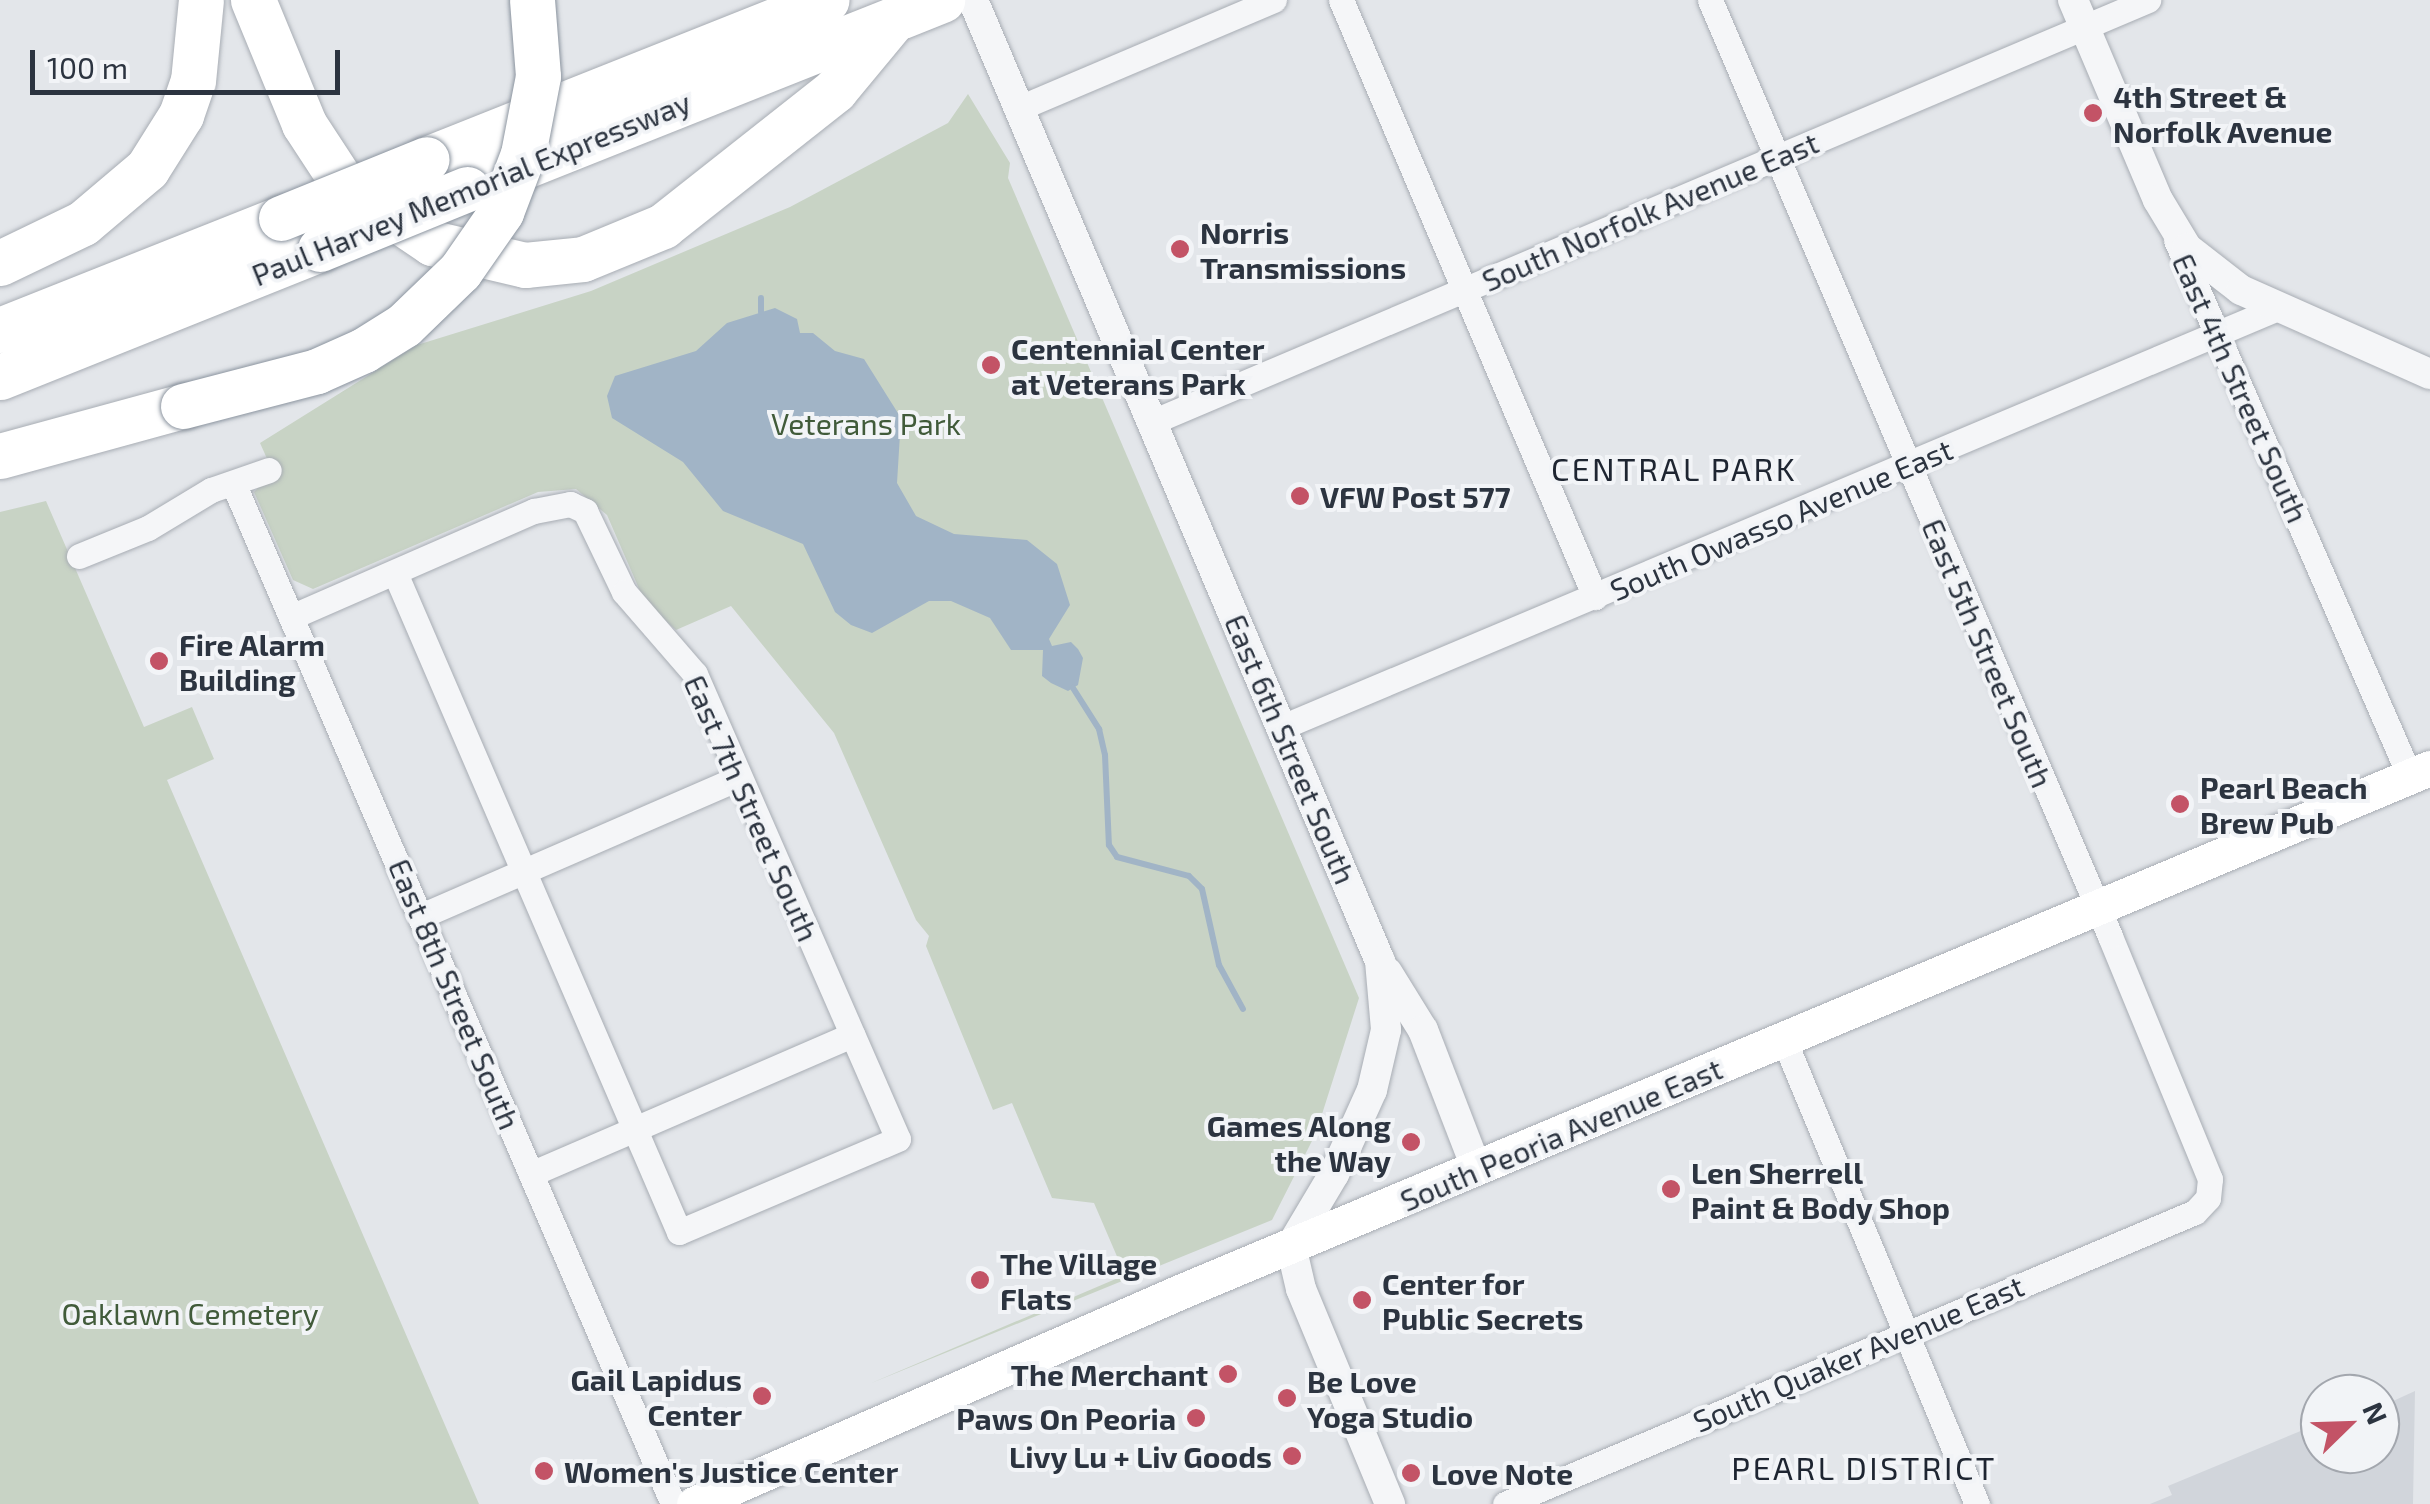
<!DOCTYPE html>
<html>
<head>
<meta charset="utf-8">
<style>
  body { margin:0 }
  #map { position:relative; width:2430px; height:1504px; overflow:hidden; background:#e3e6ea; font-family:"Exo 2",sans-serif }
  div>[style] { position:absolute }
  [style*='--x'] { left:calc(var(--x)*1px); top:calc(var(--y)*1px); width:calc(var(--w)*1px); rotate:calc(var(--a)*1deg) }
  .built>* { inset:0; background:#d1d5db }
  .green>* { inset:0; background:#c8d3c5 }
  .water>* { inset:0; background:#a1b4c6 }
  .stream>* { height:6px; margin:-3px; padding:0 3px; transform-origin:3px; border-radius:3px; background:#a1b4c6 }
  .roads { filter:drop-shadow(0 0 2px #a8adb4) drop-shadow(0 0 2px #a8adb4) }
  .minor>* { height:25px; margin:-12.5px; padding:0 12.5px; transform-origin:12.5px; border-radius:12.5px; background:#f5f6f8 }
  .tertiary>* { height:30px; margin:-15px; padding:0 15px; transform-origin:15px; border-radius:15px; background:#f5f6f8 }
  .secondary>* { height:35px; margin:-17.5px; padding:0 17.5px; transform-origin:17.5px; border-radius:17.5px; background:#fff }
  .motorway>* { height:45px; margin:-22.5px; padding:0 22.5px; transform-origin:22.5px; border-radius:22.5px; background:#fff }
  .bridges { filter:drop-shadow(0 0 2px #8b949f) drop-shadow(0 0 2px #8b949f) }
  .motorway-bridge>* { height:45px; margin:-22.5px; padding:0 22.5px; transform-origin:22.5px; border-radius:22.5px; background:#fff }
  .dots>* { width:28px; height:28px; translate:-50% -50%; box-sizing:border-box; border:5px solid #f2f4f7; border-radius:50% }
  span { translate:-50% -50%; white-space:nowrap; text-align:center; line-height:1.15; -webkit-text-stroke:8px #f2f4f7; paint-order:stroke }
  .poi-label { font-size:30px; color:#2c3440; font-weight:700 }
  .left { translate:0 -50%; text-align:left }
  .right { translate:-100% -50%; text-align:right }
  .street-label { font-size:30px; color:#2c3440 }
  .park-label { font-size:30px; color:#415b3a }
  .neighbourhood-label { font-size:32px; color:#1e2531; letter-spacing:2.5px }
  .north { position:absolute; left:2300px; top:1374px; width:100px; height:100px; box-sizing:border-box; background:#f2f4f7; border:2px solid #a3a7ae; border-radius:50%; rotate:67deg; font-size:28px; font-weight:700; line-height:40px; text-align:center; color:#2c3440 }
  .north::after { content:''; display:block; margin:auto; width:35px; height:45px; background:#c35366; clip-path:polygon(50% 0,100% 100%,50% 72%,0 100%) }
  .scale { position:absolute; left:30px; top:50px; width:310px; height:45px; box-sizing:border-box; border:5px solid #2c3440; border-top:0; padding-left:12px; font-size:30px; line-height:35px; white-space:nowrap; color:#2c3440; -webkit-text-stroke:8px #f2f4f7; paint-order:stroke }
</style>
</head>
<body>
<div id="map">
  <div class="built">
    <i style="clip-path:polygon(2415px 1391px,2413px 1504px,2150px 1504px,2172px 1495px,2168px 1486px,2320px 1423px,2320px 1454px,2380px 1454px,2380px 1407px)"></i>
  </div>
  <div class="green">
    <i style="clip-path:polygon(968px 94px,1010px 163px,1008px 178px,1359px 998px,1316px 1133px,1272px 1220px,869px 1384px,1125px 1275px,1094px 1203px,1052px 1198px,1012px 1103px,993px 1110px,926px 946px,929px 936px,916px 920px,834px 733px,731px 606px,676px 630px,660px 616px,640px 591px,607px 515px,576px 489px,538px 492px,313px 589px,293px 580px,254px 492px,273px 472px,260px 443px,417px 345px,591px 291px,790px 207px,948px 123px)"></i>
    <i style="clip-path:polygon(46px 501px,144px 727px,192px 707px,214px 759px,167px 780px,479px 1504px,0 1504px,0 512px)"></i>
  </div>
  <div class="water">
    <i style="clip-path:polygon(775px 308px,797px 319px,800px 333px,813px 333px,835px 351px,864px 359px,901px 418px,897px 483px,916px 516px,954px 534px,1027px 540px,1057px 564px,1070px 605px,1049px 639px,1052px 646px,1071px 642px,1078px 649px,1083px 658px,1078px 685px,1068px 691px,1051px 683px,1042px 676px,1043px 650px,1011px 650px,990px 618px,951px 601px,929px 601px,872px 633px,851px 625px,835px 612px,803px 544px,723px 511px,683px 462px,612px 418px,607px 396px,615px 376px,696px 351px,727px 323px)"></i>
  </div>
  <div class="stream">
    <i style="--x:761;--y:312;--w:14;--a:-90"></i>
    <i style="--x:1073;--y:688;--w:49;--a:57.6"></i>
    <i style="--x:1099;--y:729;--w:27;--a:77"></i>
    <i style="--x:1105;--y:755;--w:90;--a:87.5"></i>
    <i style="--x:1109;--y:845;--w:14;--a:56"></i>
    <i style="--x:1117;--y:857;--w:74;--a:14.8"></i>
    <i style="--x:1189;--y:876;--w:18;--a:45"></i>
    <i style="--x:1202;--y:889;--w:78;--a:77.4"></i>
    <i style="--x:1219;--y:965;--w:50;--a:61.4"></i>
  </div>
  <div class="roads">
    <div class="minor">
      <i style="--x:1341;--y:0;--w:649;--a:66.95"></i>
      <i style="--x:1019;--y:108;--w:277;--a:-23"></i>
      <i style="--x:2176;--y:240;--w:586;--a:66.45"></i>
      <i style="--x:1152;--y:422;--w:1082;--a:-22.96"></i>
      <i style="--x:234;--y:485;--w:1110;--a:66.69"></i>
      <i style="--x:79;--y:556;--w:74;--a:-22.1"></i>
      <i style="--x:148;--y:528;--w:74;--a:-31.1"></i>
      <i style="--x:211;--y:490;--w:61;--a:-19"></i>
      <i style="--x:291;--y:617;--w:265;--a:-23.6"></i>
      <i style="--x:534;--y:511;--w:37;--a:-11"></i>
      <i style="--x:570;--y:504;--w:17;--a:25"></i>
      <i style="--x:585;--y:511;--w:90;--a:64.3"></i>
      <i style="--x:624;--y:592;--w:108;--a:49.1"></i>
      <i style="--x:695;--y:674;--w:507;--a:66.42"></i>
      <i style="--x:898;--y:1139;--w:238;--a:157"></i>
      <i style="--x:679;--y:1232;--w:718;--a:-113.31"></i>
      <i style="--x:1282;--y:727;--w:1081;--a:-22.82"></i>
      <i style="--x:421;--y:916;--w:346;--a:-23.5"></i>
      <i style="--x:1784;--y:1040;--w:503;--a:67.42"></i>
      <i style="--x:533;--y:1173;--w:348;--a:-23.4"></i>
      <i style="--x:1505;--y:1504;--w:749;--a:-22.94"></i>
      <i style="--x:2195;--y:1212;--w:19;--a:-47"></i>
      <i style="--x:2208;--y:1198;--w:19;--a:-84"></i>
      <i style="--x:2210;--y:1179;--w:263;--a:-112.4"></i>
      <i style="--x:2110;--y:936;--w:1018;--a:-113.14"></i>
    </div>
    <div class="tertiary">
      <i style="--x:973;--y:0;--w:1044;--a:67.05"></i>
      <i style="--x:1380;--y:961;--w:69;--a:85"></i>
      <i style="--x:1386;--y:1030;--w:62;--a:103.1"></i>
      <i style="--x:1372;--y:1090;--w:92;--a:114.3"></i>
      <i style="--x:1334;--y:1174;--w:84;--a:120.8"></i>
      <i style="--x:1291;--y:1246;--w:44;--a:76.9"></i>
      <i style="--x:1301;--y:1289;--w:233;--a:67.5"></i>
      <i style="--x:2073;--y:0;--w:217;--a:67"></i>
      <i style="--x:2158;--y:200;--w:56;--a:58.9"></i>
      <i style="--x:2187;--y:248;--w:68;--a:37.9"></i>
      <i style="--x:2241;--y:290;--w:207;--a:24"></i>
      <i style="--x:1387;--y:972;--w:68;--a:58.2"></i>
      <i style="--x:1423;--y:1030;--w:150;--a:68.9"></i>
    </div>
    <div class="secondary">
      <i style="--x:694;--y:1504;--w:532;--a:-23.58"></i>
      <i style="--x:1182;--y:1291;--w:1353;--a:-22.74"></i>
    </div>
    <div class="motorway">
      <i style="--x:253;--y:0;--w:134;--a:67.6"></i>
      <i style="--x:304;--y:124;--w:69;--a:56.8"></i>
      <i style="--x:342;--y:182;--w:109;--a:34.1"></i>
      <i style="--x:432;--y:243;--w:96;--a:13.3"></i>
      <i style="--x:525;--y:265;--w:58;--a:-5.9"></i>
      <i style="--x:583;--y:259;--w:87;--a:-22.4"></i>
      <i style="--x:663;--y:226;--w:219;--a:-38.3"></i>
      <i style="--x:835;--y:90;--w:91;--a:-50.4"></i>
      <i style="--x:427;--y:159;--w:430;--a:-21.7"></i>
      <i style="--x:487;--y:181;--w:490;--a:-21.7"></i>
      <i style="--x:0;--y:263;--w:92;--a:-25.7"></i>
      <i style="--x:83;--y:223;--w:84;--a:-40.2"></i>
      <i style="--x:147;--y:169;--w:64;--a:-57.8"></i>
      <i style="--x:181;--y:115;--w:36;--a:-71"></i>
      <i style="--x:193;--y:81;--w:81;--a:-84.4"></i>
      <i style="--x:0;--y:330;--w:302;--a:-21.7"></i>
      <i style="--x:0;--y:377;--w:345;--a:-21.8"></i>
      <i style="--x:0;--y:456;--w:190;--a:-15.3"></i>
    </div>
  </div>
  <div class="bridges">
    <div class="motorway-bridge">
      <i style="--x:281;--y:218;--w:157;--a:-22"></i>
      <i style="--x:320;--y:249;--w:159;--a:-22.2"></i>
      <i style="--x:183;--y:406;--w:138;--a:-14.6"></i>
      <i style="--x:317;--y:371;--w:51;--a:-24.1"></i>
      <i style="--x:364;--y:350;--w:47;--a:-32"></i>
      <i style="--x:404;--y:325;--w:78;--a:-44"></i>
      <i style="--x:460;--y:271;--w:72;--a:-55.2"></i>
      <i style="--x:501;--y:212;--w:62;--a:-69.2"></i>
      <i style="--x:523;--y:154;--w:79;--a:-79.1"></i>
      <i style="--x:538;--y:76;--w:76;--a:-94.5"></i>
    </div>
  </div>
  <div class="dots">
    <i style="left:2093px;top:113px;background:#c35366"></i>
    <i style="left:1180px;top:249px;background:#c35366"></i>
    <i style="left:991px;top:365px;background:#c35366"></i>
    <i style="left:1300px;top:496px;background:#c35366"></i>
    <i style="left:159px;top:661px;background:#c35366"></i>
    <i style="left:2180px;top:804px;background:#c35366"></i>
    <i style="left:1411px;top:1142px;background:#c35366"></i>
    <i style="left:1671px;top:1189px;background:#c35366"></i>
    <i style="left:980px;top:1280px;background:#c35366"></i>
    <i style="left:1362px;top:1300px;background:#c35366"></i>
    <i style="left:1228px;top:1374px;background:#c35366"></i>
    <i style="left:762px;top:1396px;background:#c35366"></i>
    <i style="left:1287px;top:1398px;background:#c35366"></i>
    <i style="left:1196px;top:1418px;background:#c35366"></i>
    <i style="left:1292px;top:1456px;background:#c35366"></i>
    <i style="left:544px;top:1471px;background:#c35366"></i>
    <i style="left:1411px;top:1473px;background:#c35366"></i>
  </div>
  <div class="poi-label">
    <span class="left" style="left:2113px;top:113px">4th Street &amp;<br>Norfolk Avenue</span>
    <span class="left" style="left:1200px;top:249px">Norris<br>Transmissions</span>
    <span class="left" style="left:1011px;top:365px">Centennial Center<br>at Veterans Park</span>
    <span class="left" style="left:1320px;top:496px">VFW Post 577</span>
    <span class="left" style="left:179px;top:661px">Fire Alarm<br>Building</span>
    <span class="left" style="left:2200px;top:804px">Pearl Beach<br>Brew Pub</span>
    <span class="right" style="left:1391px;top:1142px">Games Along<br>the Way</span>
    <span class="left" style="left:1691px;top:1189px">Len Sherrell<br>Paint &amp; Body Shop</span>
    <span class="left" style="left:1000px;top:1280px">The Village<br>Flats</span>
    <span class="left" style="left:1382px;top:1300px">Center for<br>Public Secrets</span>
    <span class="right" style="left:1208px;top:1374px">The Merchant</span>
    <span class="right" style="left:742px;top:1396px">Gail Lapidus<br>Center</span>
    <span class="left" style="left:1307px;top:1398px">Be Love<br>Yoga Studio</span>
    <span class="right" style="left:1176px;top:1418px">Paws On Peoria</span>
    <span class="right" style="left:1272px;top:1456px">Livy Lu + Liv Goods</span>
    <span class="left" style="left:564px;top:1471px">Women's Justice Center</span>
    <span class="left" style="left:1431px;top:1473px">Love Note</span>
  </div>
  <div class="street-label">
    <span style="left:471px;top:188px;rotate:-22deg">Paul Harvey Memorial Expressway</span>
    <span style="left:1650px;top:211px;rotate:-23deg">South Norfolk Avenue East</span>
    <span style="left:2241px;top:388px;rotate:66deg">East 4th Street South</span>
    <span style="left:1781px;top:519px;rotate:-23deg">South Owasso Avenue East</span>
    <span style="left:1988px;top:653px;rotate:67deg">East 5th Street South</span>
    <span style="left:1291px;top:749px;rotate:67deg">East 6th Street South</span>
    <span style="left:752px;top:808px;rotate:66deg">East 7th Street South</span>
    <span style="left:455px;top:994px;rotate:67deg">East 8th Street South</span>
    <span style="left:1561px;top:1134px;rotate:-23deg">South Peoria Avenue East</span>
    <span style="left:1858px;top:1353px;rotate:-23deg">South Quaker Avenue East</span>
  </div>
  <div class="park-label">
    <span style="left:866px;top:423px">Veterans Park</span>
    <span style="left:190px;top:1313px">Oaklawn Cemetery</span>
  </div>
  <div class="neighbourhood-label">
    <span style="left:1674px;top:468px">CENTRAL PARK</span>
    <span style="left:1864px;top:1467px">PEARL DISTRICT</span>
  </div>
  <div class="north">N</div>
  <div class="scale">100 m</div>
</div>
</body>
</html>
